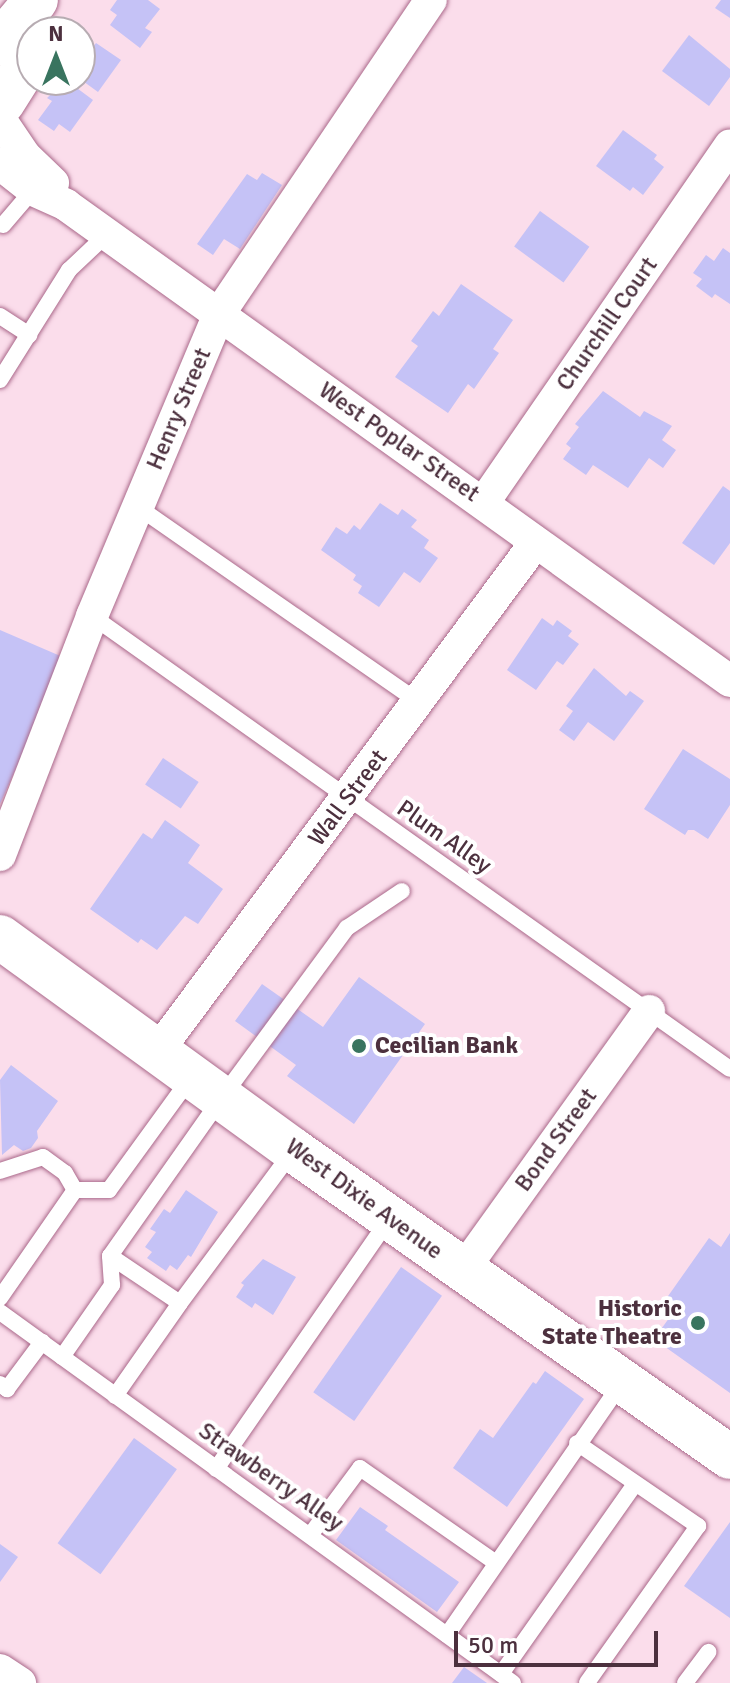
<!DOCTYPE html>
<html>
<head>
<meta charset="utf-8">
<style>
  body { margin:0 }
  #map { position:relative; width:730px; height:1683px; overflow:hidden; background:#fbddeb; font-family:Signika,sans-serif }
  div>[style] { position:absolute }
  [style*='--x'] { left:calc(var(--x)*1px); top:calc(var(--y)*1px); width:calc(var(--w)*1px); rotate:calc(var(--a)*1deg) }
  .building>* { inset:0; background:#c5c2f6; transform-origin:0 0 }
  .roads { filter:drop-shadow(0 0 2px #aa688a) drop-shadow(0 0 2px #aa688a) }
  .lane>* { height:16px; margin:-8px; padding:0 8px; transform-origin:8px; border-radius:8px; background:#fff }
  .street>* { height:32px; margin:-16px; padding:0 16px; transform-origin:16px; border-radius:16px; background:#fff }
  .secondary>* { height:44px; margin:-22px; padding:0 22px; transform-origin:22px; border-radius:22px; background:#fff }
  .primary>* { height:44px; margin:-22px; padding:0 22px; transform-origin:22px; border-radius:22px; background:#fff }
  .dots>* { width:22px; height:22px; translate:-50% -50%; box-sizing:border-box; border:4px solid #fff; border-radius:50% }
  span { translate:-50% -50%; white-space:nowrap; text-align:center; line-height:1.15; -webkit-text-stroke:8px #fff; paint-order:stroke }
  .street-label { font-size:24px; color:#4c303e }
  .poi-label { font-size:24px; color:#4c303e; font-weight:700 }
  .left { translate:0 -50%; text-align:left }
  .right { translate:-100% -50%; text-align:right }
  .north { position:absolute; left:16px; top:16px; width:80px; height:80px; box-sizing:border-box; background:#fff; border:2px solid #b7acb2; border-radius:50%; rotate:0deg; font-size:22px; font-weight:700; line-height:32px; text-align:center; color:#4c303e }
  .north::after { content:''; display:block; margin:auto; width:28px; height:36px; background:#39745f; clip-path:polygon(50% 0,100% 100%,50% 72%,0 100%) }
  .scale { position:absolute; left:454px; top:1631px; width:204px; height:36px; box-sizing:border-box; border:4px solid #4c303e; border-top:0; padding-left:10px; font-size:24px; line-height:28px; white-space:nowrap; color:#4c303e; -webkit-text-stroke:6px #fff; paint-order:stroke }
</style>
</head>
<body>
<div id="map">
  <div class="building">
    <i style="clip-path:polygon(117px 0,148px 0,160px 9px,145px 28px,152px 32px,140px 48px,110px 25px,117px 15px,110px 10px)"></i>
    <i style="clip-path:polygon(721px 0,730px 0,730px 18px,715px 8px)"></i>
    <i style="clip-path:polygon(689px 35px,730px 69px,730px 77px,709px 106px,662px 71px)"></i>
    <i style="clip-path:polygon(96px 43px,121px 60px,98px 92px,80px 79px,80px 51px,82px 48px,89px 52px)"></i>
    <i style="clip-path:polygon(66px 80px,93px 100px,70px 132px,59px 124px,54px 131px,38px 120px,52px 101px,47px 98px)"></i>
    <i style="clip-path:polygon(623px 130px,657px 155px,654px 159px,664px 167px,643px 195px,633px 187px,630px 191px,596px 166px)"></i>
    <i style="clip-path:polygon(262px 173px,282px 185px,240px 249px,224px 239px,213px 255px,197px 244px,247px 174px,257px 180px)"></i>
    <i style="left:540px;top:211px;width:61px;height:44px;rotate:36deg"></i>
    <i style="clip-path:polygon(723px 248px,730px 253px,730px 304px,715px 294px,712px 298px,696px 286px,702px 279px,693px 273px,706px 255px,714px 261px)"></i>
    <i style="clip-path:polygon(461px 284px,513px 320px,493px 349px,499px 353px,474px 389px,468px 384px,448px 413px,395px 377px,418px 346px,411px 341px,433px 311px,439px 316px)"></i>
    <i style="clip-path:polygon(603px 391px,640px 417px,644px 411px,672px 426px,662px 440px,676px 450px,663px 468px,649px 458px,628px 488px,593px 465px,586px 475px,563px 459px,571px 448px,566px 444px,579px 427px,575px 424px)"></i>
    <i style="clip-path:polygon(723px 486px,730px 491px,730px 543px,714px 565px,682px 543px)"></i>
    <i style="clip-path:polygon(380px 503px,398px 515px,402px 509px,417px 520px,411px 527px,429px 540px,424px 548px,438px 558px,420px 583px,404px 572px,379px 607px,358px 593px,362px 586px,353px 580px,356px 575px,321px 550px,336px 527px,347px 534px,354px 525px,360px 530px)"></i>
    <i style="clip-path:polygon(542px 618px,553px 626px,557px 620px,572px 631px,568px 636px,579px 644px,563px 665px,557px 661px,536px 690px,507px 670px)"></i>
    <i style="clip-path:polygon(0 630px,65px 658px,0 804px)"></i>
    <i style="clip-path:polygon(594px 668px,626px 696px,630px 691px,644px 701px,614px 741px,588px 722px,574px 741px,559px 730px,573px 711px,566px 706px)"></i>
    <i style="clip-path:polygon(683px 749px,730px 779px,730px 805px,708px 839px,694px 830px,688px 830px,685px 835px,644px 809px)"></i>
    <i style="left:163px;top:758px;width:43px;height:32px;rotate:34deg"></i>
    <i style="clip-path:polygon(165px 820px,200px 845px,188px 863px,223px 889px,198px 924px,185px 916px,157px 950px,141px 939px,138px 943px,90px 909px,143px 833px,152px 839px)"></i>
    <i style="clip-path:polygon(359px 977px,425px 1024px,354px 1124px,287px 1076px,296px 1065px,235px 1021px,262px 984px,323px 1027px)"></i>
    <i style="clip-path:polygon(11px 1065px,58px 1101px,37px 1131px,38px 1138px,31px 1148px,23px 1151px,14px 1145px,2px 1155px,0 1080px)"></i>
    <i style="clip-path:polygon(186px 1190px,218px 1212px,191px 1257px,188px 1255px,177px 1270px,170px 1265px,166px 1271px,147px 1258px,152px 1252px,145px 1247px,156px 1232px,150px 1229px,164px 1209px,170px 1213px)"></i>
    <i style="clip-path:polygon(730px 1233px,730px 1393px,654px 1339px,677px 1307px,666px 1299px,709px 1238px,721px 1247px)"></i>
    <i style="clip-path:polygon(263px 1259px,296px 1277px,273px 1315px,255px 1303px,252px 1308px,236px 1297px,244px 1285px,241px 1283px)"></i>
    <i style="left:401px;top:1267px;width:50px;height:153px;rotate:35deg"></i>
    <i style="clip-path:polygon(545px 1371px,584px 1399px,507px 1507px,453px 1468px,480px 1429px,493px 1438px,533px 1382px,536px 1384px)"></i>
    <i style="left:134px;top:1438px;width:53px;height:130px;rotate:36deg"></i>
    <i style="clip-path:polygon(360px 1507px,388px 1526px,385px 1530px,459px 1582px,437px 1612px,336px 1540px)"></i>
    <i style="clip-path:polygon(730px 1522px,730px 1618px,684px 1586px)"></i>
    <i style="clip-path:polygon(0 1544px,18px 1557px,0 1582px)"></i>
    <i style="clip-path:polygon(464px 1667px,487px 1683px,452px 1683px)"></i>
  </div>
  <div class="roads">
    <div class="lane">
      <i style="--x:3;--y:225;--w:46;--a:-49.4"></i>
      <i style="--x:0;--y:316;--w:35;--a:33"></i>
      <i style="--x:0;--y:380;--w:130;--a:-57.9"></i>
      <i style="--x:69;--y:270;--w:51;--a:-43.4"></i>
      <i style="--x:138;--y:507;--w:342;--a:34.8"></i>
      <i style="--x:92;--y:616;--w:782;--a:35.38"></i>
      <i style="--x:0;--y:1171;--w:45;--a:-18"></i>
      <i style="--x:43;--y:1157;--w:27;--a:36"></i>
      <i style="--x:65;--y:1173;--w:20;--a:60"></i>
      <i style="--x:110;--y:1256;--w:84;--a:33.9"></i>
      <i style="--x:180;--y:1303;--w:189;--a:-53.4"></i>
      <i style="--x:0;--y:1298;--w:131;--a:-55.2"></i>
      <i style="--x:75;--y:1190;--w:34;--a:0"></i>
      <i style="--x:109;--y:1190;--w:140;--a:-54"></i>
      <i style="--x:0;--y:1312;--w:633;--a:35.87"></i>
      <i style="--x:62;--y:1357;--w:88;--a:-55.2"></i>
      <i style="--x:112;--y:1285;--w:29;--a:-94"></i>
      <i style="--x:110;--y:1256;--w:196;--a:-54.8"></i>
      <i style="--x:223;--y:1096;--w:209;--a:-53.6"></i>
      <i style="--x:347;--y:928;--w:66;--a:-33.9"></i>
      <i style="--x:0;--y:1384;--w:9;--a:36"></i>
      <i style="--x:7;--y:1389;--w:59;--a:-53.3"></i>
      <i style="--x:115;--y:1396;--w:113;--a:-55"></i>
      <i style="--x:577;--y:1443;--w:147;--a:34.4"></i>
      <i style="--x:698;--y:1526;--w:192;--a:125.3"></i>
      <i style="--x:216;--y:1469;--w:304;--a:-55.3"></i>
      <i style="--x:311;--y:1534;--w:82;--a:-53.4"></i>
      <i style="--x:360;--y:1468;--w:166;--a:34.9"></i>
      <i style="--x:447;--y:1635;--w:305;--a:-55.3"></i>
      <i style="--x:501;--y:1674;--w:232;--a:-54.8"></i>
      <i style="--x:685;--y:1683;--w:39;--a:-53"></i>
    </div>
    <div class="street">
      <i style="--x:2;--y:122;--w:41;--a:55.9"></i>
      <i style="--x:25;--y:156;--w:39;--a:44"></i>
      <i style="--x:0;--y:164;--w:42;--a:38.2"></i>
      <i style="--x:33;--y:190;--w:36;--a:24"></i>
      <i style="--x:66;--y:205;--w:817;--a:35.64"></i>
      <i style="--x:484;--y:502;--w:433;--a:-55.4"></i>
      <i style="--x:0;--y:855;--w:256;--a:-68.9"></i>
      <i style="--x:92;--y:616;--w:328;--a:-67.2"></i>
      <i style="--x:219;--y:314;--w:379;--a:-56"></i>
      <i style="--x:157;--y:1052;--w:635;--a:-53.38"></i>
      <i style="--x:463;--y:1270;--w:319;--a:-54.3"></i>
      <i style="--x:0;--y:1670;--w:24;--a:33"></i>
    </div>
    <div class="secondary">
      <i style="--x:0;--y:43;--w:56;--a:-50.1"></i>
      <i style="--x:3;--y:102;--w:54;--a:-57.8"></i>
    </div>
    <div class="primary">
      <i style="--x:0;--y:937;--w:362;--a:36"></i>
      <i style="--x:293;--y:1150;--w:534;--a:35.09"></i>
    </div>
  </div>
  <div class="dots">
    <i style="left:359px;top:1046px;background:#39745f"></i>
    <i style="left:698px;top:1323px;background:#39745f"></i>
  </div>
  <div class="street-label">
    <span style="left:607px;top:324px;rotate:-55deg">Churchill Court</span>
    <span style="left:179px;top:409px;rotate:-67deg">Henry Street</span>
    <span style="left:399px;top:442px;rotate:35deg">West Poplar Street</span>
    <span style="left:348px;top:798px;rotate:-53deg">Wall Street</span>
    <span style="left:444px;top:837px;rotate:35deg">Plum Alley</span>
    <span style="left:556px;top:1140px;rotate:-54deg">Bond Street</span>
    <span style="left:364px;top:1199px;rotate:36deg">West Dixie Avenue</span>
    <span style="left:271px;top:1477px;rotate:35deg">Strawberry Alley</span>
  </div>
  <div class="poi-label">
    <span class="left" style="left:375px;top:1046px">Cecilian Bank</span>
    <span class="right" style="left:682px;top:1323px">Historic<br>State Theatre</span>
  </div>
  <div class="north">N</div>
  <div class="scale">50 m</div>
</div>
</body>
</html>
